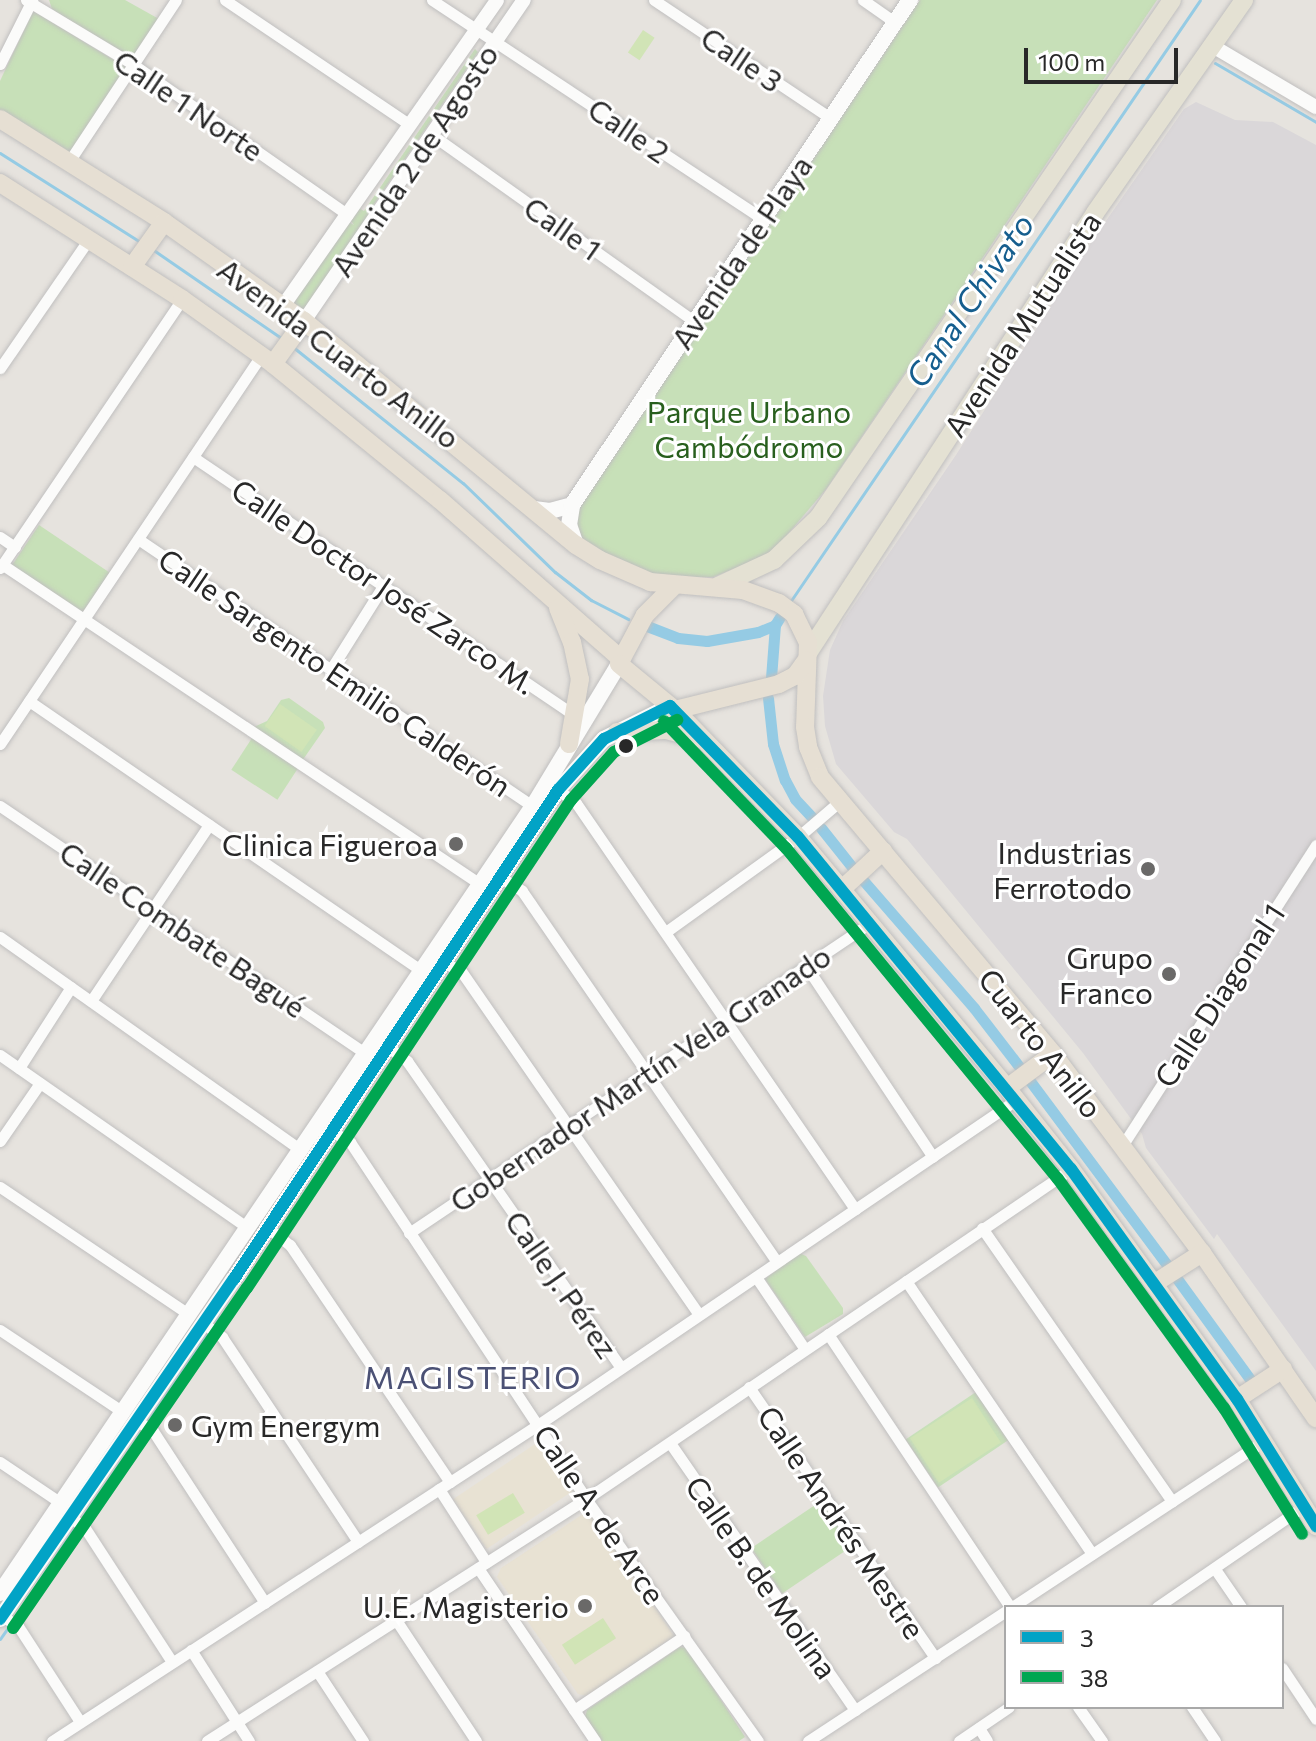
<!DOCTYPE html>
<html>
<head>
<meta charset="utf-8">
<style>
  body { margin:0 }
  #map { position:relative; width:1316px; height:1741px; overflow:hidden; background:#e6e3de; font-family:Commissioner,sans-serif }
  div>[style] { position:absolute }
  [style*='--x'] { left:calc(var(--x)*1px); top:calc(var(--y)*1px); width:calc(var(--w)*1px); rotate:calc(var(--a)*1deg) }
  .industrial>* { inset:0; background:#dad7d9 }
  .education>* { inset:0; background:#e8e2d3; transform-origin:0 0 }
  .green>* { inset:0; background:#c7e0b8; transform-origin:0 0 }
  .pitch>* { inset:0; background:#d1e4b6; transform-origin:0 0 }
  .stream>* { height:3px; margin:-1.5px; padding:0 1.5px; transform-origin:1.5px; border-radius:1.5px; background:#95cbe4 }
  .canal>* { height:11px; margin:-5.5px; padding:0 5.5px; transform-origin:5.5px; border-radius:5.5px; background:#95cbe4 }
  .roads { filter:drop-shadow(0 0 2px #c0bfbf) drop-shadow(0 0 2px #c0bfbf) }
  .minor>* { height:11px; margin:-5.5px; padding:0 5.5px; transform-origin:5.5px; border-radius:5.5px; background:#fbfbfa }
  .tertiary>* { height:14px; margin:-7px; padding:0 7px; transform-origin:7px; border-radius:7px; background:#fbfbfa }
  .secondary>* { height:16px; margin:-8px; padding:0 8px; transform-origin:8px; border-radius:8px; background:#fbfbfa }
  .primary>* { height:18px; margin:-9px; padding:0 9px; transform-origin:9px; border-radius:9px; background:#e4e1d3 }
  .trunk>* { height:18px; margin:-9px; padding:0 9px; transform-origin:9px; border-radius:9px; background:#e6dfd3 }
  .bus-1>* { height:12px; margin:-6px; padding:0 6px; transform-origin:6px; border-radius:6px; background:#02a3c6 }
  .bus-2>* { height:12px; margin:-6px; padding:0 6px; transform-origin:6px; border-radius:6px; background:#00a651 }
  .dots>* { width:22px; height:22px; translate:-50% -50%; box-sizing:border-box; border:4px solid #fff; border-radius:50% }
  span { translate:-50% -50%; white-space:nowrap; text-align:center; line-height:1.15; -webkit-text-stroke:6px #fff; paint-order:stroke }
  .street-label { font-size:30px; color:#282828 }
  .park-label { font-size:30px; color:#285f1d }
  .poi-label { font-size:30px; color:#282828 }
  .right { translate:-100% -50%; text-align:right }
  .left { translate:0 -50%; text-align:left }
  .water-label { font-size:32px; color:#155e8e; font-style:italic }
  .neighbourhood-label { font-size:32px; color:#4b5175; letter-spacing:2px }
  .legend { position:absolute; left:1004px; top:1605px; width:280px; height:104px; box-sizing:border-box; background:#fff; border:2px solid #a9a9a9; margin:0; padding:10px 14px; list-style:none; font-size:24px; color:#282828 }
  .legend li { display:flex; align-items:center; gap:16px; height:40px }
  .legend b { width:40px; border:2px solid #a9a9a9 }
  .scale { position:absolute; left:1024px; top:48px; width:154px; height:36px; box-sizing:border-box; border:4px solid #282828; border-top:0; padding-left:10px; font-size:24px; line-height:28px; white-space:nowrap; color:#282828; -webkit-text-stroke:6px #fff; paint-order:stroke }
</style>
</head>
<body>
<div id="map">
  <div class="industrial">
    <i style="clip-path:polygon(1196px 102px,1235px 120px,1273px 122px,1316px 145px,1316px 1371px,1217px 1234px,1214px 1239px,1146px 1148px,1142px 1134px,1083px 1053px,907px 839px,894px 832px,836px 764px,825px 726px,823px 696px,830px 650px,843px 621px,956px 455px,1092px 241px,1184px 109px)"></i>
  </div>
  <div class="education">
    <i style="left:541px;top:1440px;width:60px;height:106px;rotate:56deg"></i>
    <i style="clip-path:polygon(583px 1514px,592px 1514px,674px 1636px,587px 1696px,578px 1694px,497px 1577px,501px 1568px)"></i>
  </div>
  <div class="green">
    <i style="clip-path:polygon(49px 0,125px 0,159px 19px,134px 56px,128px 57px,52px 9px)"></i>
    <i style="clip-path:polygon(920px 0,1157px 0,827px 488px,770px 555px,713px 577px,678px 578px,651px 575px,585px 544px,575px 521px,579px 509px)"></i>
    <i style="clip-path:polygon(33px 11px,127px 68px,69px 154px,0 111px,0 81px)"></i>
    <i style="clip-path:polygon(475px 49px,478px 52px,368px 213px,370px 215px,362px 228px,358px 227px,361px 230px,305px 312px,292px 303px,349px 222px,354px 225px,351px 221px,359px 208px,364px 211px)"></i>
    <i style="left:39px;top:525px;width:85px;height:50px;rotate:34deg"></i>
    <i style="clip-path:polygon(289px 698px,323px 722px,325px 728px,302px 761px,252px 728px,267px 721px,281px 700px)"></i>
    <i style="left:252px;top:738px;width:55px;height:38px;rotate:33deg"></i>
    <i style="clip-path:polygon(799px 1253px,806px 1256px,843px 1308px,843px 1314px,805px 1337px,765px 1279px)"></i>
    <i style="left:976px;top:1392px;width:58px;height:85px;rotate:56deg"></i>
    <i style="left:821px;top:1501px;width:55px;height:84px;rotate:56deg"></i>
    <i style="clip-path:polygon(680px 1647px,687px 1648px,745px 1737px,739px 1741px,602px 1741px,585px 1717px,587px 1710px)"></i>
  </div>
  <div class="pitch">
    <i style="left:643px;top:30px;width:14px;height:27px;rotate:34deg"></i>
    <i style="left:280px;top:704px;width:45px;height:27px;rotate:35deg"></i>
    <i style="left:972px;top:1398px;width:53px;height:74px;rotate:57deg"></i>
    <i style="left:513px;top:1493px;width:23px;height:43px;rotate:59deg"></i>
    <i style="left:603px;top:1618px;width:24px;height:49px;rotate:57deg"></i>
  </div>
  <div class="stream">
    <i style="--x:1215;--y:63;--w:117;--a:30.3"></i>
    <i style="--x:0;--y:153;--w:168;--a:32.4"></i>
    <i style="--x:152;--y:249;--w:160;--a:34.6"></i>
    <i style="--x:293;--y:347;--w:218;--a:38.7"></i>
    <i style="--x:463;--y:483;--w:128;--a:44.1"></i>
    <i style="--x:555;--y:572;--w:46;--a:37.9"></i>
    <i style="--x:591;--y:600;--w:42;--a:27.2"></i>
    <i style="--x:790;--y:602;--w:728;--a:-55.74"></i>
    <i style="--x:775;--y:625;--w:12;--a:-59"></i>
    <i style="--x:216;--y:1321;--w:5;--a:-53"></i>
    <i style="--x:149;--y:1419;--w:102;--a:-55.8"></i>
    <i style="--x:83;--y:1516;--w:101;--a:-55.5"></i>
    <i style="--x:16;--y:1615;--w:106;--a:-56.2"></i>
    <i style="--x:0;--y:1639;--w:12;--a:-55"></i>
  </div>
  <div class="canal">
    <i style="--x:647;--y:626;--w:33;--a:21"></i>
    <i style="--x:678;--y:638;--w:29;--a:6"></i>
    <i style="--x:707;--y:641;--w:52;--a:-10"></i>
    <i style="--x:758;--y:632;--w:18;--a:-22"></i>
    <i style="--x:775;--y:625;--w:9;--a:-58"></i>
    <i style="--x:771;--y:678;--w:53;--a:-85.7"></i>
    <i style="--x:768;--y:698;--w:46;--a:83.8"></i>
    <i style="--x:773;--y:744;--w:38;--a:72"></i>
    <i style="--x:785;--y:780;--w:21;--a:62"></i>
    <i style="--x:795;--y:799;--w:26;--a:47"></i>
    <i style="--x:821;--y:828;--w:50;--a:51.5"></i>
    <i style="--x:862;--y:879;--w:171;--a:49"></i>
    <i style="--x:974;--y:1008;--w:77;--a:52.4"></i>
    <i style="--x:1030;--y:1081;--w:231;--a:53.3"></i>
    <i style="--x:1178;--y:1280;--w:126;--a:54"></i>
  </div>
  <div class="roads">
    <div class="minor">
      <i style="--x:26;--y:0;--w:126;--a:31"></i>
      <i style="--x:134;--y:65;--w:261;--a:35"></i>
      <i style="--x:225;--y:0;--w:223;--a:34"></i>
      <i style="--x:432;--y:0;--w:397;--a:33.5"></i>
      <i style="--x:654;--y:0;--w:212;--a:33.8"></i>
      <i style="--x:863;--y:0;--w:39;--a:35"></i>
      <i style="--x:0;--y:64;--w:72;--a:-63.4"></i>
      <i style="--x:432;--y:135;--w:321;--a:35.4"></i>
      <i style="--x:70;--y:160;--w:192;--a:-56.5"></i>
      <i style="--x:0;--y:368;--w:157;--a:-55.4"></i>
      <i style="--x:193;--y:457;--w:460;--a:34.1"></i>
      <i style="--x:0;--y:537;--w:18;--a:34"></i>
      <i style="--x:138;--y:539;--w:477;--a:34.1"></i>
      <i style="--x:3;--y:565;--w:574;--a:33.77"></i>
      <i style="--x:0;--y:568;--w:325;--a:-55.9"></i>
      <i style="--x:331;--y:669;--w:98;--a:-57.9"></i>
      <i style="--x:29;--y:701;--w:475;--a:34.5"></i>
      <i style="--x:0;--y:744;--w:468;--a:-56.1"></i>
      <i style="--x:558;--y:790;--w:22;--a:36"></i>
      <i style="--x:576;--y:803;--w:493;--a:55.5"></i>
      <i style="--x:0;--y:806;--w:441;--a:34.1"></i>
      <i style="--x:500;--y:877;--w:26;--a:32"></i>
      <i style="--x:522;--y:891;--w:450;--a:55.5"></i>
      <i style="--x:667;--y:931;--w:161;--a:-35.7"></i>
      <i style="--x:798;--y:837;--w:55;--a:-40.6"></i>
      <i style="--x:0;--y:937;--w:369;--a:35.3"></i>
      <i style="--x:443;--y:962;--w:20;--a:27"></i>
      <i style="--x:461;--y:971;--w:418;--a:55.3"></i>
      <i style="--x:806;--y:966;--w:229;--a:56.4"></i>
      <i style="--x:91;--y:1001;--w:212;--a:-56.2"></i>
      <i style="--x:388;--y:1047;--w:24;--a:36"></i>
      <i style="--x:407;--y:1061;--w:374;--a:55.1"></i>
      <i style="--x:0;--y:1055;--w:302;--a:34.9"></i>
      <i style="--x:19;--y:1068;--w:96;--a:-57.3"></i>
      <i style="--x:333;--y:1132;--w:20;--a:30"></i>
      <i style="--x:350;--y:1142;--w:428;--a:56.5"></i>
      <i style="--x:586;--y:1499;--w:297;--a:54.6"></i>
      <i style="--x:0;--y:1141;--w:70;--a:-55.4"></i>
      <i style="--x:1122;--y:1146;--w:358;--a:-57.2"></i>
      <i style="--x:0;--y:1187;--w:229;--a:34"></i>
      <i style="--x:268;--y:1228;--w:28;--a:38"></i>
      <i style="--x:290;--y:1245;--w:286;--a:56"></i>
      <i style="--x:982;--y:1228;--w:333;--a:55.2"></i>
      <i style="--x:409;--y:1233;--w:556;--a:-33.92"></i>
      <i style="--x:756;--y:1277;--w:86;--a:55.9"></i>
      <i style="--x:906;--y:1281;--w:330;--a:55.7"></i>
      <i style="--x:203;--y:1323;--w:24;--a:36"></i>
      <i style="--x:222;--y:1337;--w:246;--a:56.4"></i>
      <i style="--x:0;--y:1330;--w:148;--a:33.7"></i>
      <i style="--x:828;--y:1334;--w:328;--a:56.3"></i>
      <i style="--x:749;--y:1387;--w:329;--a:55.5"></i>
      <i style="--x:135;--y:1420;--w:21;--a:31"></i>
      <i style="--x:153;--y:1431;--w:205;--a:56.9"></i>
      <i style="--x:670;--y:1443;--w:325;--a:55.3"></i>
      <i style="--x:0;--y:1462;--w:73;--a:33.9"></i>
      <i style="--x:439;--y:1489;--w:87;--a:57.2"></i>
      <i style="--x:69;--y:1516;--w:20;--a:37"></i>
      <i style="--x:85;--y:1528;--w:160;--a:57"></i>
      <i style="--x:478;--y:1568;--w:209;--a:55.9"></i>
      <i style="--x:1215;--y:1569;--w:46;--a:55.6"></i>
      <i style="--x:1012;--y:1607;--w:303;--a:-33.4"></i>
      <i style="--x:1157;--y:1607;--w:178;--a:-34.5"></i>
      <i style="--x:2;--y:1616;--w:19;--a:32"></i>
      <i style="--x:18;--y:1626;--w:114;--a:57.1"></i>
      <i style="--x:396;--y:1620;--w:145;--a:56.5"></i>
      <i style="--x:191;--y:1650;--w:108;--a:57.5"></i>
      <i style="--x:1282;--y:1668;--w:61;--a:56.3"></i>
      <i style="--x:317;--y:1671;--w:84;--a:56.7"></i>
      <i style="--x:1078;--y:1707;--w:42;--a:54.8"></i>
      <i style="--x:1192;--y:1707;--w:41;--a:55.9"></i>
      <i style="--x:574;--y:1710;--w:133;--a:-33.9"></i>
      <i style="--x:979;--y:1728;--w:15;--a:58"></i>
      <i style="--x:52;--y:1741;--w:581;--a:-33.06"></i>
      <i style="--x:539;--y:1424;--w:577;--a:-34.19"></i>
      <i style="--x:207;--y:1741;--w:450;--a:-32.6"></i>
      <i style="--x:586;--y:1499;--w:587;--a:-34.23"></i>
      <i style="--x:808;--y:1741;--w:237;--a:-33.3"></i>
      <i style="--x:959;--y:1741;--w:60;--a:-34.2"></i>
    </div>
    <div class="tertiary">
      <i style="--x:1211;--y:45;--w:122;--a:30.6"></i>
      <i style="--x:283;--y:306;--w:373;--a:-55"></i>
      <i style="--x:304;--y:321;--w:389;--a:-55.6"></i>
    </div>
    <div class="secondary">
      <i style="--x:534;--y:509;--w:16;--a:7"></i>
      <i style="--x:550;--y:511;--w:23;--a:-15"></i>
      <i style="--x:576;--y:545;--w:21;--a:-109"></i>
      <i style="--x:569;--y:525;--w:20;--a:-81"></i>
      <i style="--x:572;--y:505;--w:608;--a:-56.21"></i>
      <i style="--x:0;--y:1593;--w:951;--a:-55.89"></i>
      <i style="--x:533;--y:806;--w:166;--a:-58.8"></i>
      <i style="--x:0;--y:1619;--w:413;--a:-55.5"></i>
      <i style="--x:234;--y:1279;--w:587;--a:-56.47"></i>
      <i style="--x:558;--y:790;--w:69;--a:-48"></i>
      <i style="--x:604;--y:739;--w:74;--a:-26.6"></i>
    </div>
    <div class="primary">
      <i style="--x:718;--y:586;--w:62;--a:-24.9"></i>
      <i style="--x:774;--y:560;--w:61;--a:-43.7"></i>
      <i style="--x:818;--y:518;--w:627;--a:-55.65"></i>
      <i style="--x:808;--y:653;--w:525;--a:-56.88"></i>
      <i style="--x:1095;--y:213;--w:260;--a:-55"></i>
    </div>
    <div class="trunk">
      <i style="--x:0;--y:119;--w:194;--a:32.1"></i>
      <i style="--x:164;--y:222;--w:171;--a:35.3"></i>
      <i style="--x:304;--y:321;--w:352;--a:39.5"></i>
      <i style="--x:576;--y:545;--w:28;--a:32"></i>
      <i style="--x:600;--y:560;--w:55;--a:23.7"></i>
      <i style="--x:650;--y:582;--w:93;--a:4.9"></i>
      <i style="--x:743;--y:590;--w:38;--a:20"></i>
      <i style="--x:779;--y:603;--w:19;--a:36"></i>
      <i style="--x:794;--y:614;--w:32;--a:64"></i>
      <i style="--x:808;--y:643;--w:84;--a:92"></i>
      <i style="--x:805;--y:727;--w:20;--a:81"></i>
      <i style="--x:808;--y:747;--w:32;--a:68"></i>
      <i style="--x:820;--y:777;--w:362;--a:49.9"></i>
      <i style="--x:1053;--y:1054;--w:249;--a:53.2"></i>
      <i style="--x:1202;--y:1253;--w:201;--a:55.4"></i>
      <i style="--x:0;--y:183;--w:216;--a:32.5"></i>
      <i style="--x:182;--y:299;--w:112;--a:35.5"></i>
      <i style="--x:273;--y:364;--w:215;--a:39.2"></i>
      <i style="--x:440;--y:500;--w:241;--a:41.3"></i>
      <i style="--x:132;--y:267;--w:55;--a:-54.6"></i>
      <i style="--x:273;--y:364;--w:53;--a:-54.2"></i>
      <i style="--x:673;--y:587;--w:40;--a:135"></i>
      <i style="--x:645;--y:615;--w:55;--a:118"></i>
      <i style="--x:619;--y:664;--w:72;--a:39.4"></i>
      <i style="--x:675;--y:710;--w:177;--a:45.9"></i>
      <i style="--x:798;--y:837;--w:327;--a:50.2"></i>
      <i style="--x:1007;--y:1088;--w:103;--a:51.7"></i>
      <i style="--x:1071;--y:1169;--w:284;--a:54.2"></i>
      <i style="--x:1237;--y:1399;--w:150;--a:58.1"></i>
      <i style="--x:558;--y:608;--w:37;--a:68"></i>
      <i style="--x:572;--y:642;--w:38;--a:78"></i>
      <i style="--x:580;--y:679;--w:66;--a:99.6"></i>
      <i style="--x:675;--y:710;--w:107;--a:-14"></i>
      <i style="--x:779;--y:684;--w:18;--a:-27"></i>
      <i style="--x:795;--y:676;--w:19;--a:-54"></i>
      <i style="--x:617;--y:732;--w:49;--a:-2.3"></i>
      <i style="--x:666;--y:730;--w:36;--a:14"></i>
      <i style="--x:842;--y:889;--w:56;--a:-42.8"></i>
      <i style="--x:1007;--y:1088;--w:57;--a:-36.5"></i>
      <i style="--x:1155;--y:1283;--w:56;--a:-32.6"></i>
      <i style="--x:1237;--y:1399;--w:55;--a:-33.1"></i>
    </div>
  </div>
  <div class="bus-1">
    <i style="--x:0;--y:1619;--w:413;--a:-55.5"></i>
    <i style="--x:234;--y:1279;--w:587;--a:-56.47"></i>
    <i style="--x:558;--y:790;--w:69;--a:-48"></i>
    <i style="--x:604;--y:739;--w:74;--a:-26.6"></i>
    <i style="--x:670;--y:706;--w:183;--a:45.7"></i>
    <i style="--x:798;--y:837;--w:430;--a:50.6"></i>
    <i style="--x:1071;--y:1169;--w:284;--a:54.2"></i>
    <i style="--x:1237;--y:1399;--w:150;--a:58.1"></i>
  </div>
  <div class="bus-2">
    <i style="--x:664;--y:721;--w:176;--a:46.2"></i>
    <i style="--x:786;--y:848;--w:428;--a:50.6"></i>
    <i style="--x:1058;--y:1179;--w:283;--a:54.1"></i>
    <i style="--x:1224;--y:1408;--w:148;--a:58.2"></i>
    <i style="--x:13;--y:1628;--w:413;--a:-55.5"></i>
    <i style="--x:247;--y:1288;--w:586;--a:-56.42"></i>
    <i style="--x:571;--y:800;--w:64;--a:-48.1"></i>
    <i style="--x:614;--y:752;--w:71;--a:-26.9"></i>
  </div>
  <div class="dots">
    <i style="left:626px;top:746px;background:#282828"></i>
    <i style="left:456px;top:844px;background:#6a6968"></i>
    <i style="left:1148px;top:869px;background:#6a6968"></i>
    <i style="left:1169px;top:974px;background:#6a6968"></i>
    <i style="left:175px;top:1425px;background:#6a6968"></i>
    <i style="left:585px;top:1606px;background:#6a6968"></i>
  </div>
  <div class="street-label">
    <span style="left:742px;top:59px;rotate:34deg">Calle 3</span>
    <span style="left:189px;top:105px;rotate:34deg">Calle 1 Norte</span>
    <span style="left:629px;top:130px;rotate:34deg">Calle 2</span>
    <span style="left:414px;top:160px;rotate:-56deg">Avenida 2 de Agosto</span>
    <span style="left:563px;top:228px;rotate:35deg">Calle 1</span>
    <span style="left:741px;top:252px;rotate:-56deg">Avenida de Playa</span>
    <span style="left:1022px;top:324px;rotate:-57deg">Avenida Mutualista</span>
    <span style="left:339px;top:353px;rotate:37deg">Avenida Cuarto Anillo</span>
    <span style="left:384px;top:586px;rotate:34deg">Calle Doctor José Zarco M.</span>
    <span style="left:335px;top:672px;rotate:34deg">Calle Sargento Emilio Calderón</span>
    <span style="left:183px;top:929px;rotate:34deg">Calle Combate Bagué</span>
    <span style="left:1219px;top:995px;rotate:-57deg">Calle Diagonal 1</span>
    <span style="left:1041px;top:1043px;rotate:52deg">Cuarto Anillo</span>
    <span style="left:640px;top:1078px;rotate:-34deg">Gobernador Martín Vela Granado</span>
    <span style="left:562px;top:1284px;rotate:55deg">Calle J. Pérez</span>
    <span style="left:600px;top:1514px;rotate:56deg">Calle A. de Arce</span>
    <span style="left:842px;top:1522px;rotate:56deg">Calle Andrés Mestre</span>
    <span style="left:762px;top:1577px;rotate:55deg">Calle B. de Molina</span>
  </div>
  <div class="park-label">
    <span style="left:749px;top:428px">Parque Urbano<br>Cambódromo</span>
  </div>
  <div class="poi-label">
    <span class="right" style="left:438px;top:844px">Clinica Figueroa</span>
    <span class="right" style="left:1132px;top:869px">Industrias<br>Ferrotodo</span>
    <span class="right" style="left:1153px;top:974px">Grupo<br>Franco</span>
    <span class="left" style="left:191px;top:1425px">Gym Energym</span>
    <span class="right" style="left:569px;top:1606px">U.E. Magisterio</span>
  </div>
  <div class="water-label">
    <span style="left:969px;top:300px;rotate:-56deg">Canal Chivato</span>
  </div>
  <div class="neighbourhood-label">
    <span style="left:473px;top:1376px">MAGISTERIO</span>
  </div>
  <ul class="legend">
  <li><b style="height:10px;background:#02a3c6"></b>3</li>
  <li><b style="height:10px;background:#00a651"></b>38</li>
  </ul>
  <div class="scale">100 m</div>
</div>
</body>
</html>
